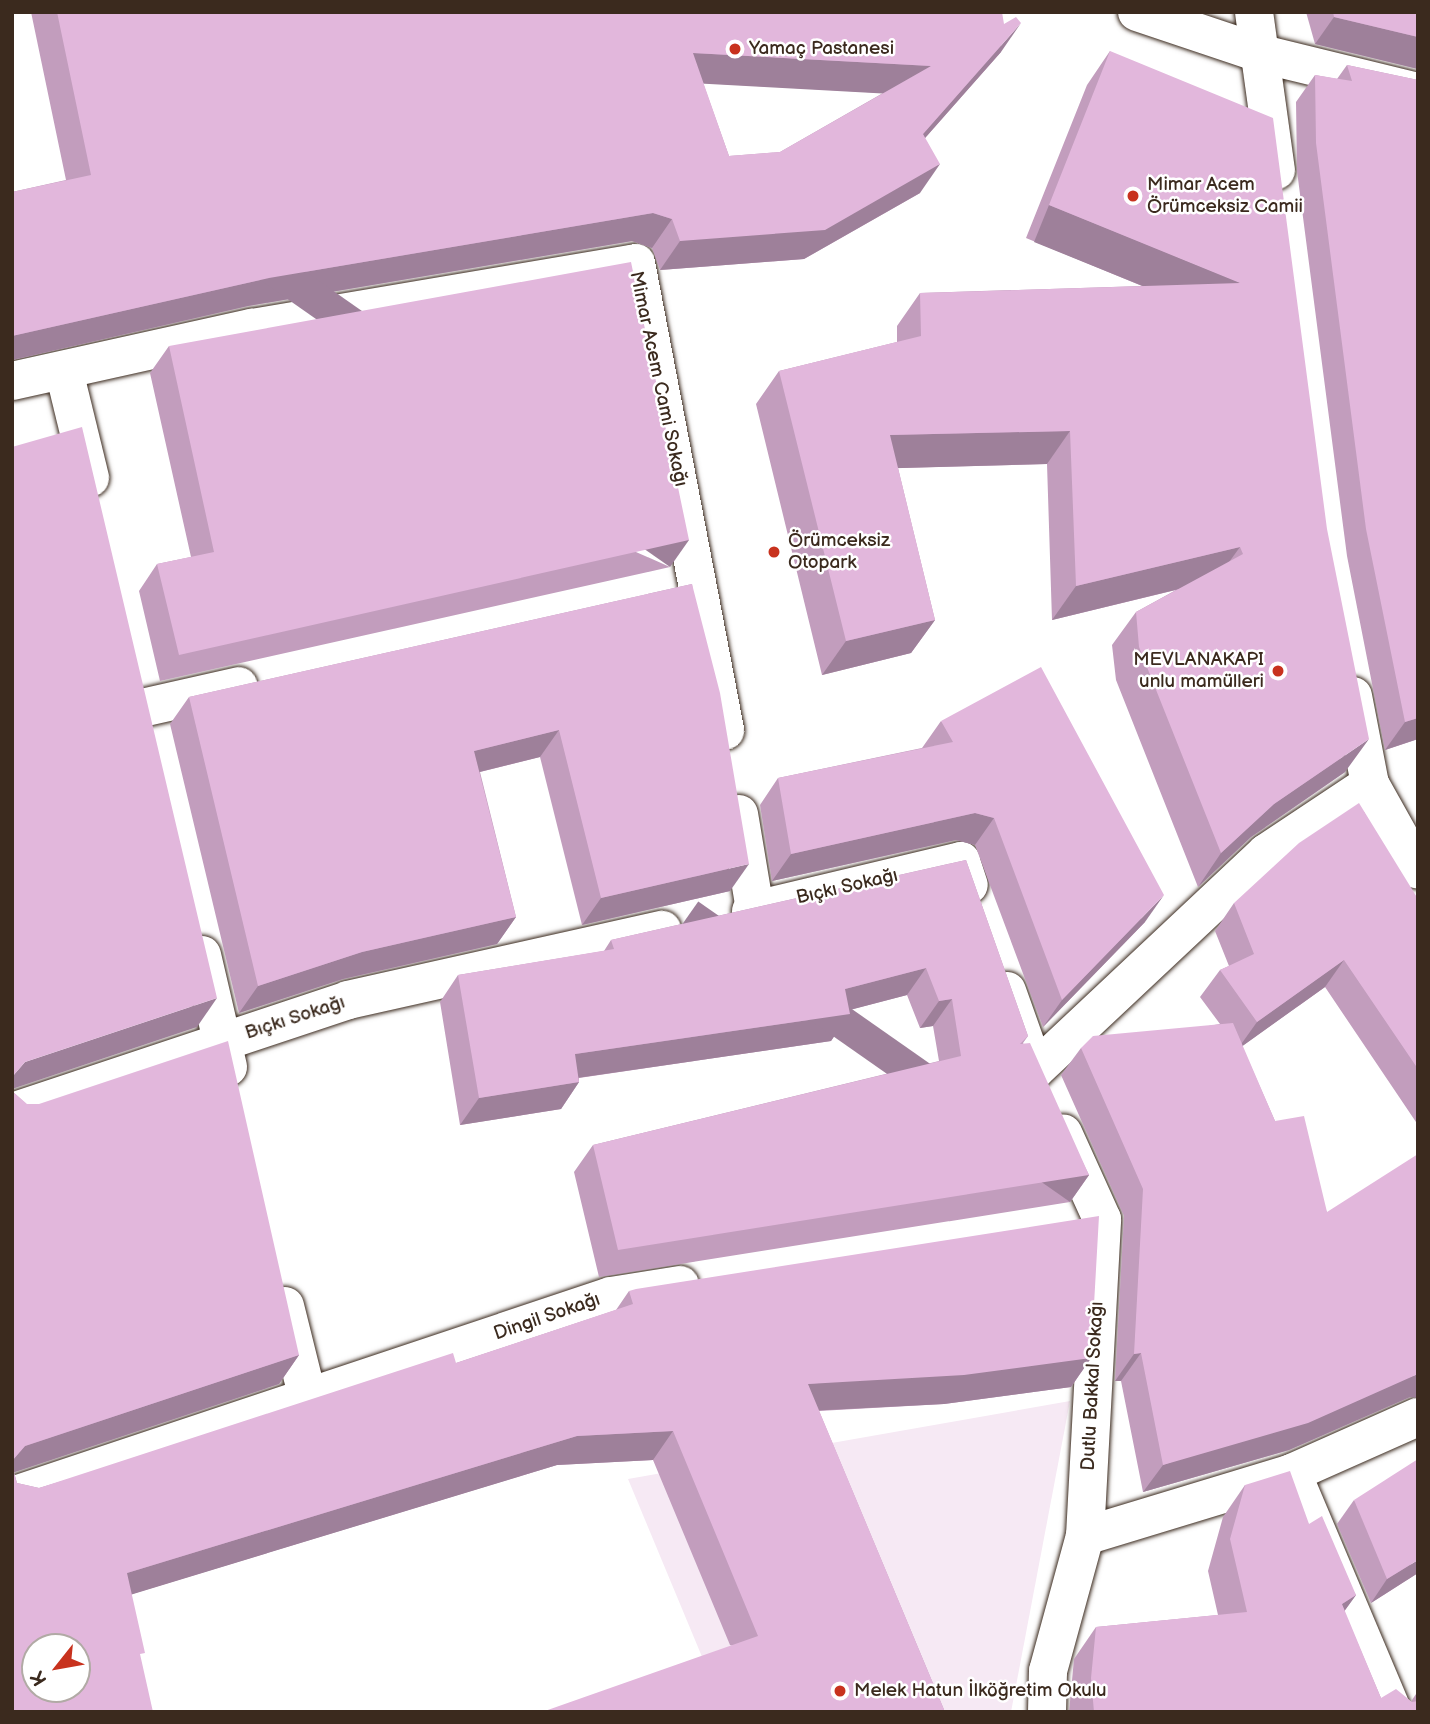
<!DOCTYPE html>
<html>
<head>
<meta charset="utf-8">
<style>
  body { margin:0 }
  #map { position:relative; width:1430px; height:1724px; overflow:hidden; background:#fff; font-family:"Balsamiq Sans",sans-serif }
  div>[style] { position:absolute }
  [style*='--x'] { left:calc(var(--x)*1px); top:calc(var(--y)*1px); width:calc(var(--w)*1px); rotate:calc(var(--a)*1deg) }
  .built>* { inset:0; background:#f6e9f4 }
  .roads { filter:drop-shadow(0 0 2px #3b2a1e) drop-shadow(0 0 2px #3b2a1e) }
  .minor>* { height:38px; margin:-19px; padding:0 19px; transform-origin:19px; border-radius:19px; background:#fff }
  .secondary>* { height:38px; margin:-19px; padding:0 19px; transform-origin:19px; border-radius:19px; background:#fff }
  .wall>* { inset:0; background:#c29dbd }
  .shaded-wall>* { inset:0; background:#9e809a; transform-origin:0 0 }
  .building>* { inset:0; background:#e2b7dc }
  .dots>* { width:19px; height:19px; translate:-50% -50%; box-sizing:border-box; border:4px solid #fff; border-radius:50% }
  span { translate:-50% -50%; white-space:nowrap; text-align:center; line-height:1.15; -webkit-text-stroke:5px #fff; paint-order:stroke }
  .poi-label { font-size:19px; color:#3b2a1e }
  .left { translate:0 -50%; text-align:left }
  .right { translate:-100% -50%; text-align:right }
  .street-label { font-size:19px; color:#3b2a1e }
  .frame { position:absolute; inset:0; border:14px solid #3b2a1e; pointer-events:none }
  .north { position:absolute; left:21px; top:1633px; width:70px; height:70px; box-sizing:border-box; background:#fff; border:2px solid #b1aaa5; border-radius:50%; rotate:239deg; font-size:19px; font-weight:700; line-height:28px; text-align:center; color:#3b2a1e }
  .north::after { content:''; display:block; margin:auto; width:24px; height:32px; background:#c8321e; clip-path:polygon(50% 0,100% 100%,50% 72%,0 100%) }
</style>
</head>
<body>
<div id="map">
  <div class="built">
    <i style="clip-path:polygon(1070px 1401px,1011px 1712px,725px 1712px,628px 1479px)"></i>
  </div>
  <div class="roads">
    <div class="minor">
      <i style="--x:1137;--y:12;--w:132;--a:18.6"></i>
      <i style="--x:1262;--y:54;--w:161;--a:13.7"></i>
      <i style="--x:64;--y:371;--w:110;--a:76.3"></i>
      <i style="--x:12;--y:381;--w:246;--a:-12.5"></i>
      <i style="--x:252;--y:328;--w:389;--a:-9.6"></i>
      <i style="--x:636;--y:263;--w:476;--a:79.2"></i>
      <i style="--x:146;--y:707;--w:95;--a:-12.7"></i>
      <i style="--x:739;--y:814;--w:97;--a:80.5"></i>
      <i style="--x:751;--y:911;--w:216;--a:-13.4"></i>
      <i style="--x:961;--y:861;--w:25;--a:72"></i>
      <i style="--x:202;--y:955;--w:115;--a:76.9"></i>
      <i style="--x:1007;--y:991;--w:84;--a:70.5"></i>
      <i style="--x:1035;--y:1070;--w:317;--a:-43.2"></i>
      <i style="--x:1266;--y:853;--w:125;--a:-33.6"></i>
      <i style="--x:12;--y:1112;--w:354;--a:-18.4"></i>
      <i style="--x:348;--y:1000;--w:322;--a:-12.6"></i>
      <i style="--x:285;--y:1306;--w:96;--a:76.1"></i>
      <i style="--x:1292;--y:1473;--w:259;--a:67.1"></i>
      <i style="--x:12;--y:1496;--w:632;--a:-18.46"></i>
      <i style="--x:611;--y:1296;--w:70;--a:-9.1"></i>
      <i style="--x:1085;--y:1536;--w:216;--a:-16.9"></i>
      <i style="--x:1292;--y:1473;--w:138;--a:-24"></i>
      <i style="--x:1047;--y:1712;--w:41;--a:-88.6"></i>
      <i style="--x:1048;--y:1671;--w:140;--a:-74.7"></i>
      <i style="--x:1085;--y:1536;--w:317;--a:-86.9"></i>
      <i style="--x:1102;--y:1219;--w:94;--a:-114.4"></i>
    </div>
    <div class="secondary">
      <i style="--x:1254;--y:12;--w:160;--a:82.1"></i>
      <i style="--x:1353;--y:696;--w:90;--a:79.1"></i>
      <i style="--x:1370;--y:784;--w:98;--a:60.8"></i>
    </div>
  </div>
  <div class="wall">
    <i style="clip-path:polygon(evenodd,31px 12px,1002px 12px,1001px 52px,925px 138px,920px 193px,804px 259px,660px 270px,652px 248px,632px 241px,248px 306px,12px 360px,12px 192px,66px 180px,31px 12px,703px 83px,883px 93px,780px 152px,729px 156px,703px 83px)"></i>
    <i style="clip-path:polygon(1306px 12px,1418px 12px,1418px 69px,1315px 44px)"></i>
    <i style="clip-path:polygon(1110px 51px,1345px 772px,1251px 837px,1198px 887px,1116px 680px,1112px 645px,1136px 612px,1176px 590px,1052px 620px,1047px 464px,898px 468px,935px 620px,911px 653px,822px 675px,756px 404px,779px 371px,897px 342px,897px 326px,920px 293px,1142px 286px,1026px 238px,1087px 85px)"></i>
    <i style="clip-path:polygon(1347px 65px,1418px 80px,1418px 739px,1385px 750px,1347px 556px,1297px 171px,1296px 102px,1315px 75px,1337px 79px)"></i>
    <i style="clip-path:polygon(169px 346px,670px 567px,160px 681px,139px 591px,157px 564px,191px 557px,150px 373px)"></i>
    <i style="clip-path:polygon(692px 584px,730px 891px,582px 925px,540px 757px,480px 772px,516px 917px,497px 944px,343px 979px,239px 1013px,170px 724px,189px 697px)"></i>
    <i style="clip-path:polygon(941px 721px,1145px 922px,1043px 1027px,975px 845px,956px 840px,772px 881px,760px 805px,778px 778px,922px 748px)"></i>
    <i style="clip-path:polygon(966px 860px,1028px 1036px,1023px 1043px,1089px 1175px,1070px 1202px,599px 1277px,574px 1172px,593px 1145px,939px 1061px,933px 1026px,920px 1028px,907px 995px,849px 1010px,831px 1041px,579px 1078px,579px 1082px,561px 1109px,460px 1125px,440px 1002px,458px 975px,604px 951px,611px 940px)"></i>
    <i style="clip-path:polygon(1418px 899px,1418px 1125px,1325px 987px,1242px 1046px,1275px 1121px,1327px 1212px,1410px 1397px,1289px 1450px,1143px 1492px,1121px 1381px,1115px 1381px,1124px 1216px,1061px 1075px,1081px 1048px,1220px 1024px,1200px 997px,1220px 970px,1229px 966px,1215px 931px,1234px 903px)"></i>
    <i style="clip-path:polygon(12px 1091px,299px 1355px,279px 1384px,14px 1472px,17px 1483px,39px 1488px,456px 1363px,616px 1310px,629px 1291px,1091px 1358px,1071px 1387px,944px 1404px,819px 1411px,945px 1712px,730px 1645px,653px 1460px,557px 1465px,132px 1594px,12px 1712px)"></i>
    <i style="clip-path:polygon(1245px 1485px,1309px 1524px,1356px 1595px,1344px 1611px,1381px 1698px,1412px 1702px,1412px 1700px,1418px 1691px,1418px 1712px,1069px 1712px,1074px 1659px,1096px 1627px,1218px 1615px,1208px 1571px,1223px 1517px)"></i>
    <i style="clip-path:polygon(1354px 1500px,1418px 1573px,1371px 1603px,1337px 1524px)"></i>
  </div>
  <div class="shaded-wall">
    <i style="clip-path:polygon(1334px 17px,1418px 37px,1418px 69px,1315px 44px)"></i>
    <i style="clip-path:polygon(1021px 23px,1001px 52px,903px 163px,923px 134px)"></i>
    <i style="clip-path:polygon(693px 53px,931px 66px,910px 95px,673px 82px)"></i>
    <i style="clip-path:polygon(940px 164px,920px 193px,804px 259px,660px 270px,680px 241px)"></i>
    <i style="left:1049px;top:205px;width:206px;height:40px;rotate:22deg"></i>
    <i style="clip-path:polygon(653px 213px,672px 219px,652px 248px,632px 241px,248px 306px,12px 360px,12px 336px,269px 278px)"></i>
    <i style="clip-path:polygon(1070px 431px,1047px 464px,866px 469px,890px 435px)"></i>
    <i style="left:689px;top:540px;width:33px;height:523px;rotate:125deg"></i>
    <i style="clip-path:polygon(1240px 547px,1216px 580px,1052px 620px,1076px 586px)"></i>
    <i style="clip-path:polygon(935px 620px,911px 653px,822px 675px,846px 641px)"></i>
    <i style="clip-path:polygon(1418px 718px,1418px 739px,1385px 750px,1405px 722px)"></i>
    <i style="clip-path:polygon(559px 730px,540px 757px,455px 778px,474px 751px)"></i>
    <i style="clip-path:polygon(1369px 739px,1345px 772px,1251px 837px,1198px 887px,1221px 853px,1274px 804px)"></i>
    <i style="clip-path:polygon(975px 813px,994px 818px,975px 845px,956px 840px,772px 881px,791px 854px)"></i>
    <i style="clip-path:polygon(749px 864px,730px 891px,582px 925px,601px 898px)"></i>
    <i style="clip-path:polygon(1164px 895px,1145px 922px,1043px 1027px,1062px 1000px)"></i>
    <i style="clip-path:polygon(516px 917px,497px 944px,343px 979px,239px 1013px,258px 986px,362px 952px)"></i>
    <i style="clip-path:polygon(1344px 960px,1325px 987px,1237px 1050px,1257px 1022px)"></i>
    <i style="clip-path:polygon(926px 968px,907px 995px,827px 1016px,845px 989px)"></i>
    <i style="clip-path:polygon(217px 998px,197px 1027px,12px 1089px,12px 1077px,25px 1062px)"></i>
    <i style="clip-path:polygon(952px 999px,933px 1026px,920px 1028px,939px 1001px)"></i>
    <i style="clip-path:polygon(850px 1014px,831px 1041px,556px 1081px,575px 1054px)"></i>
    <i style="clip-path:polygon(579px 1082px,561px 1109px,460px 1125px,479px 1098px)"></i>
    <i style="left:1089px;top:1175px;width:33px;height:477px;rotate:125deg"></i>
    <i style="clip-path:polygon(1141px 1353px,1121px 1381px,1115px 1381px,1134px 1354px)"></i>
    <i style="clip-path:polygon(299px 1355px,279px 1384px,12px 1473px,12px 1461px,25px 1446px)"></i>
    <i style="clip-path:polygon(1091px 1358px,1071px 1387px,944px 1404px,788px 1412px,808px 1384px)"></i>
    <i style="clip-path:polygon(1418px 1374px,1418px 1398px,1410px 1397px,1289px 1450px,1143px 1492px,1163px 1465px)"></i>
    <i style="clip-path:polygon(673px 1431px,653px 1460px,557px 1465px,107px 1602px,127px 1573px,577px 1436px)"></i>
    <i style="clip-path:polygon(1418px 1560px,1418px 1573px,1371px 1603px,1387px 1579px)"></i>
    <i style="clip-path:polygon(1356px 1595px,1333px 1627px,1342px 1604px)"></i>
  </div>
  <div class="building">
    <i style="clip-path:polygon(evenodd,57px 12px,1002px 12px,1004px 24px,1016px 17px,1021px 23px,923px 134px,940px 164px,825px 230px,680px 241px,672px 219px,653px 213px,269px 278px,12px 336px,12px 192px,91px 175px,57px 12px,693px 53px,931px 66px,780px 152px,729px 156px,693px 53px)"></i>
    <i style="clip-path:polygon(1333px 12px,1418px 12px,1418px 37px,1334px 17px)"></i>
    <i style="clip-path:polygon(1110px 51px,1273px 118px,1327px 529px,1369px 739px,1274px 804px,1221px 853px,1139px 647px,1136px 612px,1243px 554px,1240px 547px,1076px 586px,1070px 431px,890px 435px,935px 620px,846px 641px,779px 371px,921px 336px,920px 293px,1240px 283px,1049px 205px)"></i>
    <i style="clip-path:polygon(1347px 65px,1418px 80px,1418px 718px,1405px 722px,1366px 529px,1316px 143px,1315px 75px,1352px 81px)"></i>
    <i style="clip-path:polygon(631px 262px,689px 540px,179px 655px,157px 564px,214px 552px,169px 346px)"></i>
    <i style="clip-path:polygon(82px 427px,217px 998px,25px 1062px,12px 1077px,12px 447px)"></i>
    <i style="clip-path:polygon(692px 584px,720px 693px,749px 864px,601px 898px,559px 730px,474px 751px,516px 917px,362px 952px,258px 986px,189px 697px)"></i>
    <i style="clip-path:polygon(1041px 667px,1164px 895px,1062px 1000px,994px 818px,975px 813px,791px 854px,778px 778px,953px 742px,941px 721px)"></i>
    <i style="clip-path:polygon(1359px 803px,1418px 899px,1418px 1069px,1344px 960px,1257px 1022px,1220px 970px,1254px 954px,1234px 903px,1299px 843px)"></i>
    <i style="clip-path:polygon(966px 860px,1028px 1036px,1020px 1044px,1030px 1043px,1089px 1175px,618px 1250px,593px 1145px,961px 1056px,952px 999px,939px 1001px,926px 968px,845px 989px,850px 1014px,575px 1054px,579px 1082px,479px 1098px,458px 975px,614px 949px,611px 940px)"></i>
    <i style="clip-path:polygon(1233px 1023px,1275px 1121px,1304px 1116px,1327px 1212px,1418px 1154px,1418px 1374px,1308px 1423px,1163px 1465px,1141px 1353px,1134px 1354px,1143px 1189px,1081px 1048px,1093px 1036px)"></i>
    <i style="clip-path:polygon(228px 1041px,299px 1355px,25px 1446px,12px 1461px,12px 1091px,27px 1104px,39px 1104px)"></i>
    <i style="clip-path:polygon(evenodd,1099px 1216px,1091px 1358px,964px 1375px,808px 1384px,945px 1712px,542px 1712px,758px 1636px,673px 1431px,577px 1436px,127px 1573px,145px 1653px,140px 1654px,153px 1712px,12px 1712px,12px 1467px,17px 1483px,39px 1488px,453px 1353px,456px 1363px,633px 1304px,629px 1291px,636px 1289px,1099px 1216px,35px 1647px,77px 1647px,77px 1689px,35px 1689px,35px 1647px)"></i>
    <i style="clip-path:polygon(1418px 1459px,1418px 1560px,1387px 1579px,1354px 1500px)"></i>
    <i style="clip-path:polygon(1290px 1471px,1309px 1524px,1322px 1516px,1356px 1595px,1342px 1604px,1381px 1698px,1396px 1689px,1412px 1702px,1418px 1701px,1418px 1712px,1094px 1712px,1091px 1678px,1096px 1627px,1247px 1612px,1230px 1539px,1245px 1485px)"></i>
  </div>
  <div class="dots">
    <i style="left:735px;top:49px;background:#c8321e"></i>
    <i style="left:1133px;top:196px;background:#c8321e"></i>
    <i style="left:774px;top:552px;background:#c8321e"></i>
    <i style="left:1278px;top:671px;background:#c8321e"></i>
    <i style="left:840px;top:1691px;background:#c8321e"></i>
  </div>
  <div class="poi-label">
    <span class="left" style="left:749px;top:49px">Yamaç Pastanesi</span>
    <span class="left" style="left:1147px;top:196px">Mimar Acem<br>Örümceksiz Camii</span>
    <span class="left" style="left:788px;top:552px">Örümceksiz<br>Otopark</span>
    <span class="right" style="left:1264px;top:671px">MEVLANAKAPI<br>unlu mamülleri</span>
    <span class="left" style="left:854px;top:1691px">Melek Hatun İlköğretim Okulu</span>
  </div>
  <div class="street-label">
    <span style="left:658px;top:379px;rotate:78deg">Mimar Acem Cami Sokağı</span>
    <span style="left:847px;top:887px;rotate:-13deg">Bıçkı Sokağı</span>
    <span style="left:295px;top:1018px;rotate:-18deg">Bıçkı Sokağı</span>
    <span style="left:547px;top:1317px;rotate:-19deg">Dingil Sokağı</span>
    <span style="left:1093px;top:1386px;rotate:-87deg">Dutlu Bakkal Sokağı</span>
  </div>
  <div class="frame"></div>
  <div class="north">K</div>
</div>
</body>
</html>
